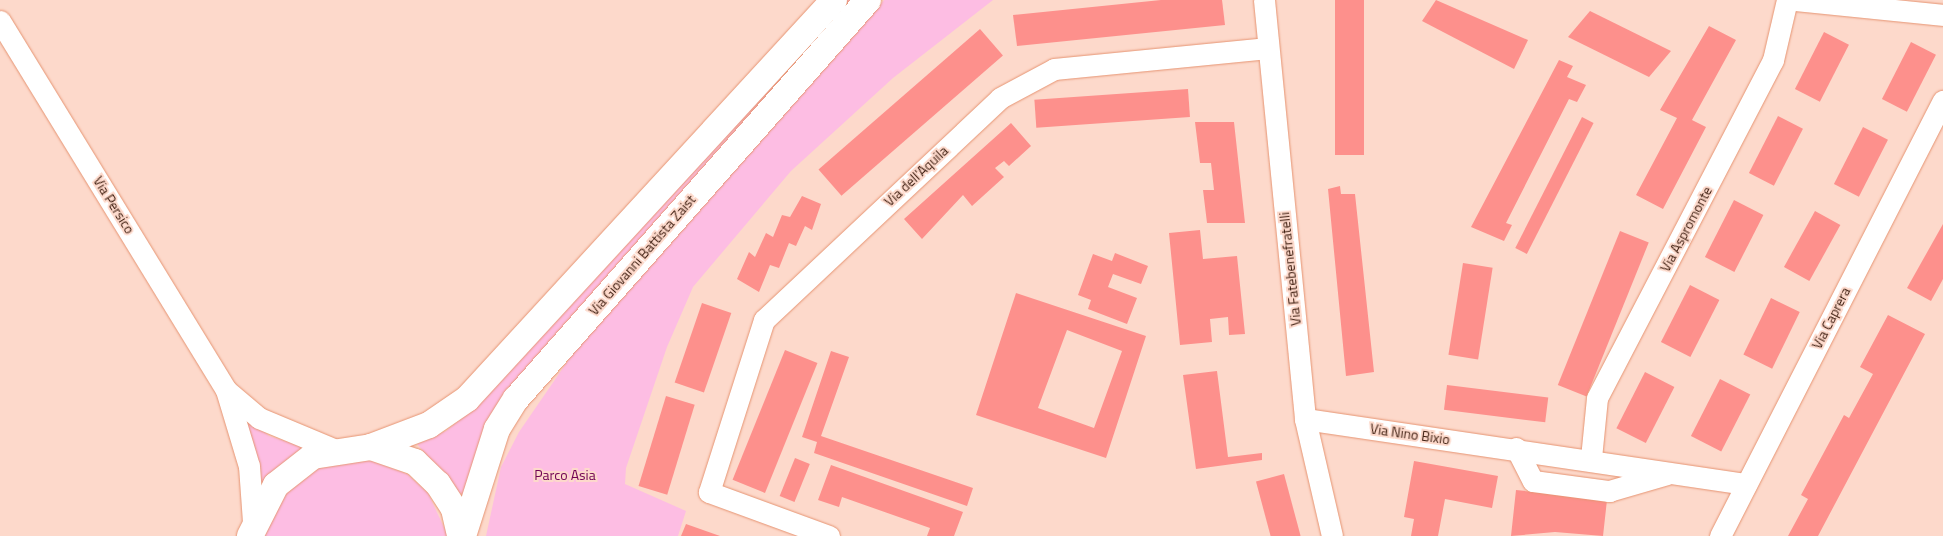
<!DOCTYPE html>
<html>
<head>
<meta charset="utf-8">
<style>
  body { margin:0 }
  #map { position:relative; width:1943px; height:536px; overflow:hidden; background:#fdd9cb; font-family:"Titillium Web",sans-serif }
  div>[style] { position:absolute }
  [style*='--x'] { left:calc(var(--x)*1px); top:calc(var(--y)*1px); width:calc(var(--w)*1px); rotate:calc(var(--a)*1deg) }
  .green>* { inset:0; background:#fdbde3 }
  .building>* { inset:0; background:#fd908c; transform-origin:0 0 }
  .roads { filter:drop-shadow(0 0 1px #e69472) drop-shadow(0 0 1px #e69472) }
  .minor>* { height:21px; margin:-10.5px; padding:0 10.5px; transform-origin:10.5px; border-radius:10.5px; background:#fff }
  .major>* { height:26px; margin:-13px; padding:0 13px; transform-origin:13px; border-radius:13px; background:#fff }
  span { translate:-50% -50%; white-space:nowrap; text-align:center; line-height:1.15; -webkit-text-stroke:4px #fdd9cb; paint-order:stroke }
  .street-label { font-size:14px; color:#3d1d0f }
  .park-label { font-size:14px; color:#700254 }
</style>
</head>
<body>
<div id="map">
  <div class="green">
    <i style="clip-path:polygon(840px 0,857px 0,489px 421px,463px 495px,458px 492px,417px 444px,446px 431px,479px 404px)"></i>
    <i style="clip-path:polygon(884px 0,993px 0,893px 78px,791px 171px,693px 287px,667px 347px,626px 468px,625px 484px,686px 511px,678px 536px,486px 536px,501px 467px,519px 432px,589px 330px)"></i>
    <i style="clip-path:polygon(239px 409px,269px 436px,313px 450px,255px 501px)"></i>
    <i style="clip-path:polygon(370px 460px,407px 474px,428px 493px,448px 536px,262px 536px,286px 494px,319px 468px)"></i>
  </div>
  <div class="building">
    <i style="clip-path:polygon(1161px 0,1222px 0,1225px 25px,1017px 46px,1013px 15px)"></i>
    <i style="left:1335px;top:0;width:29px;height:155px"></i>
    <i style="clip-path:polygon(1436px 0,1528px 40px,1514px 69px,1422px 21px)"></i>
    <i style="clip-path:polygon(1590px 11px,1671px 51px,1649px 77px,1568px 37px)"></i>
    <i style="clip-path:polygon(1709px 26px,1736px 40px,1692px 120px,1706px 127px,1663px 209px,1636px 195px,1677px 118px,1660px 110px)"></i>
    <i style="left:980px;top:29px;width:35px;height:214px;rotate:49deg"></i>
    <i style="left:1824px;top:32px;width:28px;height:64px;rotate:27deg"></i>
    <i style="left:1911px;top:42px;width:28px;height:64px;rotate:27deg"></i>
    <i style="clip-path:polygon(1559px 60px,1573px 66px,1567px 77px,1586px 85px,1577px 102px,1569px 99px,1506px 223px,1512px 225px,1504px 241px,1471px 227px)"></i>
    <i style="left:1188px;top:89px;width:28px;height:154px;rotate:86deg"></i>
    <i style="left:1778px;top:116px;width:28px;height:64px;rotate:27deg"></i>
    <i style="left:1582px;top:117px;width:13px;height:147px;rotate:27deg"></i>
    <i style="clip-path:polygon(1195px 122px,1234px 122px,1245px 223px,1207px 223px,1203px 190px,1214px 190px,1211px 163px,1200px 163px)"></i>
    <i style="clip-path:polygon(1011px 123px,1031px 146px,1009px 166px,1004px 161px,995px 168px,1004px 177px,972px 206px,963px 195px,922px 239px,904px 219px)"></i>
    <i style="left:1863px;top:127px;width:28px;height:64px;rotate:27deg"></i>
    <i style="clip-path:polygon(1340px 186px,1341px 194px,1355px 194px,1374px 372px,1346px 376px,1328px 189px)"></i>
    <i style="clip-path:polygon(802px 196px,821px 204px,812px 230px,805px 226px,796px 246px,789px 243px,779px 268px,770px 265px,759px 292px,737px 279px,749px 252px,755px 257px,766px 233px,773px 237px,782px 215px,790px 217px)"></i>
    <i style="left:1734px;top:200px;width:33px;height:64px;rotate:27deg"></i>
    <i style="left:1815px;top:211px;width:29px;height:64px;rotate:29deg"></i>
    <i style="clip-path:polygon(1943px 224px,1943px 279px,1931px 301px,1907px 288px)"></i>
    <i style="clip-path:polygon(1200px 230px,1203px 259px,1237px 256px,1245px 334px,1229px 335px,1228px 317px,1210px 319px,1212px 342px,1180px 345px,1169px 233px)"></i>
    <i style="left:1620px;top:231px;width:31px;height:166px;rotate:22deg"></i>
    <i style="clip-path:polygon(1115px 253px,1148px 266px,1141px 284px,1113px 274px,1108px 287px,1137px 298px,1127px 324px,1088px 309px,1091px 300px,1078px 295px,1093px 254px,1112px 261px)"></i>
    <i style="left:1463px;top:263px;width:30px;height:93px;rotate:9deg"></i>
    <i style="left:1690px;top:285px;width:33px;height:64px;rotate:27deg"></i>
    <i style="clip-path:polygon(evenodd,1016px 293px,1146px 336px,1106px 458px,976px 415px,1016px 293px,1067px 330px,1122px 351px,1094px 428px,1038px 408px,1067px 330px)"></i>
    <i style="left:1771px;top:298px;width:32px;height:63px;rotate:26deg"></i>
    <i style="left:702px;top:303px;width:31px;height:84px;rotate:19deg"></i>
    <i style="clip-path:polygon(1888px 315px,1925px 334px,1818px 536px,1788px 536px,1808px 499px,1801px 495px,1844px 415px,1849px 418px,1873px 374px,1860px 367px)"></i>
    <i style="left:785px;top:350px;width:35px;height:140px;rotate:22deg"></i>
    <i style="clip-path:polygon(831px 351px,849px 357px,821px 436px,973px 488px,967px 506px,814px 453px,817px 442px,802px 437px)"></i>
    <i style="clip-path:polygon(1217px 371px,1228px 457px,1262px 453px,1262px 460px,1196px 469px,1183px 375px)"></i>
    <i style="left:1645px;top:372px;width:33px;height:63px;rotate:27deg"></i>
    <i style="left:1720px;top:379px;width:34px;height:64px;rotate:27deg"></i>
    <i style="left:1447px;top:385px;width:102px;height:25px;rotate:7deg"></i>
    <i style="left:666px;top:396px;width:30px;height:94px;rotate:17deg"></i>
    <i style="left:795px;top:458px;width:16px;height:41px;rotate:22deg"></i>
    <i style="clip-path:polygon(1414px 461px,1498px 476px,1492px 508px,1445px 499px,1438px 536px,1411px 536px,1414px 519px,1404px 517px)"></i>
    <i style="clip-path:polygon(831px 465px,963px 512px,954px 536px,927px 536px,930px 528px,842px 497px,839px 507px,818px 500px)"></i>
    <i style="left:1284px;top:474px;width:64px;height:29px;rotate:75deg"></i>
    <i style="clip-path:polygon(1516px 490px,1607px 500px,1603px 536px,1555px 532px,1511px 536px)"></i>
    <i style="clip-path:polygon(686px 524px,720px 536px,681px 536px)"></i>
  </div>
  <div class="roads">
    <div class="minor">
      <i style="--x:1264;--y:0;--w:421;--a:84.4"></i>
      <i style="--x:1305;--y:419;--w:120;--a:77"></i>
      <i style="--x:1796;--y:0;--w:148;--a:5.8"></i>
      <i style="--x:0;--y:21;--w:433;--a:58.5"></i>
      <i style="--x:226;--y:390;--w:79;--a:73.2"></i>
      <i style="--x:249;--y:466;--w:56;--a:85.9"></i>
      <i style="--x:226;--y:390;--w:43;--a:40.3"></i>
      <i style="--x:259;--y:418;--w:83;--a:22.6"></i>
      <i style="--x:1305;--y:419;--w:446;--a:8.4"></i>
      <i style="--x:1516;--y:448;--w:37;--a:63"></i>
      <i style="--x:1533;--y:481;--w:77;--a:7.5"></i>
      <i style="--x:1609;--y:491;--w:60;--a:-16.3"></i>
      <i style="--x:1591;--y:458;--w:60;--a:-84.3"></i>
      <i style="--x:1597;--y:398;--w:381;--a:-62.5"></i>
      <i style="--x:1773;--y:60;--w:62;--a:-76.9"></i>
      <i style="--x:829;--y:536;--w:128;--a:-159.9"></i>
      <i style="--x:709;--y:492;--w:181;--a:-72.3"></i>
      <i style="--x:764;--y:320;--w:324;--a:-43.2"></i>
      <i style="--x:1000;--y:98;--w:61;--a:-28.2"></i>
      <i style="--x:1054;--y:69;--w:215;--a:-5.6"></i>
      <i style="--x:1720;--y:536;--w:489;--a:-62.9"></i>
    </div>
    <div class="major">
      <i style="--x:371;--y:447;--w:46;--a:18.8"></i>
      <i style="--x:415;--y:462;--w:32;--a:44"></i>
      <i style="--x:438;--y:484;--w:30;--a:57"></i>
      <i style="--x:454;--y:509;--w:28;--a:77"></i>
      <i style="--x:250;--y:536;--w:57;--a:-63"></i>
      <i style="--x:276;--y:485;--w:47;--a:-38.1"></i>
      <i style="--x:313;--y:456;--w:59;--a:-8.8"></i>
      <i style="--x:371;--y:447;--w:62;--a:-20.8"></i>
      <i style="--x:429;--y:425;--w:46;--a:-34.4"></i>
      <i style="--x:467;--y:399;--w:542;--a:-47.39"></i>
      <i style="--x:463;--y:536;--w:112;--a:-72.4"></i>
      <i style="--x:497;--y:429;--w:36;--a:-58"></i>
      <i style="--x:516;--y:399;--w:532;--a:-48.58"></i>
    </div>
  </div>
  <div class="street-label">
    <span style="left:916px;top:176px;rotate:-43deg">Via dell'Aquila</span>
    <span style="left:114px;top:205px;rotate:58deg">Via Persico</span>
    <span style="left:1686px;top:229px;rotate:-62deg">Via Aspromonte</span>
    <span style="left:642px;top:255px;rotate:-49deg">Via Giovanni Battista Zaist</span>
    <span style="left:1290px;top:269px;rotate:-96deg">Via Fatebenefratelli</span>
    <span style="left:1831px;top:318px;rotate:-63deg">Via Caprera</span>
    <span style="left:1410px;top:434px;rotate:8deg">Via Nino Bixio</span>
  </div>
  <div class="park-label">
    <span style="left:565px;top:475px">Parco Asia</span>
  </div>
</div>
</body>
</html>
